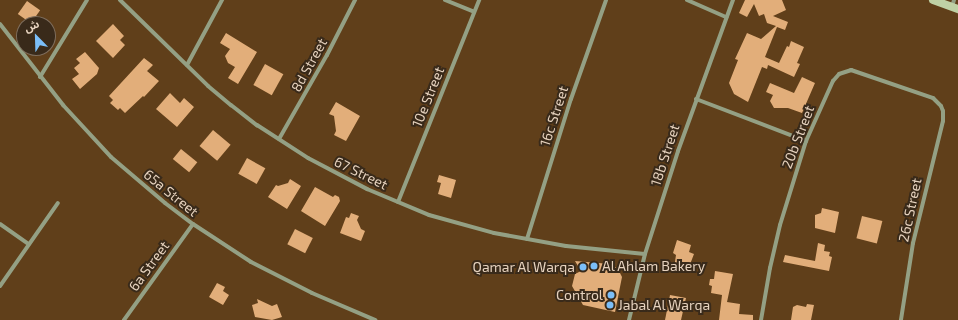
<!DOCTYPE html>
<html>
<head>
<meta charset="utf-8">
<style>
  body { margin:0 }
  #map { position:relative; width:958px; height:320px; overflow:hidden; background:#603f1a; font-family:"Exo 2","Noto Sans Arabic",sans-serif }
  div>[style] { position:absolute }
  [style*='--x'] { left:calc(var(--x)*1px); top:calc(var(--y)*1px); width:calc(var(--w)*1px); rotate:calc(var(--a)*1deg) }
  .building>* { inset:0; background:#e2ae7a; transform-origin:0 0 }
  .street>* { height:4px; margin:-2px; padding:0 2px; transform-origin:2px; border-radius:2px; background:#94a084 }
  .secondary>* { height:8px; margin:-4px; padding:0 4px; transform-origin:4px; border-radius:4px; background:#bfd1a5 }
  .dots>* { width:11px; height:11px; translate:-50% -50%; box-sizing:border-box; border:2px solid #392a1a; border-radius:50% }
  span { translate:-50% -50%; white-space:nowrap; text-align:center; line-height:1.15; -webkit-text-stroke:4px #392a1a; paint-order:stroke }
  .street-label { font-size:14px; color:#e6d2be }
  .poi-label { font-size:14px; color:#e6d2be }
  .left { translate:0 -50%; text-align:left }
  .right { translate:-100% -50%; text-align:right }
  .north { position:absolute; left:16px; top:16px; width:40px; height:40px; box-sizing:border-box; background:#392a1a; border:1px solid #7e6d5c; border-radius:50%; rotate:337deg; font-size:11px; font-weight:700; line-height:16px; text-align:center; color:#e6d2be }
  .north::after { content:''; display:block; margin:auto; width:14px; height:18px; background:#7bbef8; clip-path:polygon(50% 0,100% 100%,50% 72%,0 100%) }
</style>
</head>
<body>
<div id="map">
  <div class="building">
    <i style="clip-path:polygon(745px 0,782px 0,786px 10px,773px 16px,788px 22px,785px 30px,777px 27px,765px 57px,779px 63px,787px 46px,789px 47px,791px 41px,804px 47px,797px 63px,800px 64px,794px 77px,768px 65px,767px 69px,762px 67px,748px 102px,734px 94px,729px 83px,738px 60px,735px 59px,747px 33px,761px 39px,776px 26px,767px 23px,764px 14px,759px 16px,754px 4px,747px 17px,739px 13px)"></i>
    <i style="left:27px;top:1px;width:16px;height:16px;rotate:35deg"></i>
    <i style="clip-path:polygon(113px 24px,124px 36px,120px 40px,125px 45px,113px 58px,96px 41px)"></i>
    <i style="clip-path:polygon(226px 33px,257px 52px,238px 84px,228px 78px,235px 67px,228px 63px,225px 56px,230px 49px,220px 43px)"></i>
    <i style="clip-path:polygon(85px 52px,99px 68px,97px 74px,80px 89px,72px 79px,79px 74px,74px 68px,80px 63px,76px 59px)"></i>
    <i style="clip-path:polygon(144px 58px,153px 65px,147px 71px,159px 81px,144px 97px,143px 96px,125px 113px,120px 108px,118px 110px,110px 103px,113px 100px,109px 96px)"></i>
    <i style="left:265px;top:64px;width:21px;height:24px;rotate:29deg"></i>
    <i style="clip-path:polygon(802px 77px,815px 83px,802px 113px,788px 108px,774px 108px,770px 101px,773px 95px,766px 92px,770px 83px,794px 93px)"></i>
    <i style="clip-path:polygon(170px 93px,180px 103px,184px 98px,194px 107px,177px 127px,156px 109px)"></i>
    <i style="clip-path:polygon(336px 102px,360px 116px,346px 141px,334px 135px,336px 131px,334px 116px,329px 114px)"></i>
    <i style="left:213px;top:130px;width:23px;height:21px;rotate:40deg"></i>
    <i style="left:181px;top:149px;width:21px;height:13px;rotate:39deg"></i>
    <i style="left:247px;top:158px;width:21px;height:18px;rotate:29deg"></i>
    <i style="clip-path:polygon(439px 175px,456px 180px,451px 198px,438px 194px,441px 183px,437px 182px)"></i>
    <i style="clip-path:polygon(290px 179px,301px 186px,287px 209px,268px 197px,276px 185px,278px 186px,288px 183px)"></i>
    <i style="clip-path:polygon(315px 187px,333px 197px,335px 195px,339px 197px,340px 201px,325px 226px,301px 211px)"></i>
    <i style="clip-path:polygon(822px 208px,839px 212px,835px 233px,815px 228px,815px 215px,821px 213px)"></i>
    <i style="clip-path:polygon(351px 213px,359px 216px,357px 220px,361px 229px,365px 231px,361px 241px,340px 233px,346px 217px,349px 218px)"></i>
    <i style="left:862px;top:216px;width:21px;height:23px;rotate:14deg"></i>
    <i style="left:295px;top:229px;width:20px;height:17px;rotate:27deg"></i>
    <i style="clip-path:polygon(677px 240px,691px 245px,689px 252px,694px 254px,689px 267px,684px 270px,674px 268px,676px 255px,673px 253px)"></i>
    <i style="clip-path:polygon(818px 243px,825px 245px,824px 251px,830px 252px,829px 256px,832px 257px,829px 271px,783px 262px,785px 255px,815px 261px)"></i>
    <i style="clip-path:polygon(575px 261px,610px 264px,618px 269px,622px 277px,615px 312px,583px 305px,572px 286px,575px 274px,581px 271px)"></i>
    <i style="clip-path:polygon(715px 271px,733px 274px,727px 302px,740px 304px,739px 314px,753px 315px,753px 320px,719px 320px,722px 295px,711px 293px,712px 286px,709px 285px,710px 279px,714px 279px)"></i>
    <i style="clip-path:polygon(217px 283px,225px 287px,223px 291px,229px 295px,223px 305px,209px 297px)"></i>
    <i style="clip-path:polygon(670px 295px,686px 298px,681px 320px,665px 320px)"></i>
    <i style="clip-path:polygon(257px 299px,272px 306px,277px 304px,282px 317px,272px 320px,255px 317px,252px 305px,258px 303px)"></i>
    <i style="clip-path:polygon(807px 304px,814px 305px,811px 320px,791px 320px,793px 307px,797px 305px,806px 307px)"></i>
  </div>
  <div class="street">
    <i style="--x:120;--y:0;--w:123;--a:44.3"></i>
    <i style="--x:208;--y:86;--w:30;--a:40"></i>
    <i style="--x:231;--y:105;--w:33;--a:38"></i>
    <i style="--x:257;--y:125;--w:61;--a:32.9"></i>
    <i style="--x:308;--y:158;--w:67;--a:27.7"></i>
    <i style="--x:367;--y:189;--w:67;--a:22.8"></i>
    <i style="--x:429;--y:215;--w:67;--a:15.5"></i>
    <i style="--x:494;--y:233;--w:73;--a:10.2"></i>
    <i style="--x:566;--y:246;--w:79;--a:5.8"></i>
    <i style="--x:445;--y:0;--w:31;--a:22"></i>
    <i style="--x:687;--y:0;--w:43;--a:23.6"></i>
    <i style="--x:952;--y:7;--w:7;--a:-74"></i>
    <i style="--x:0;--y:24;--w:103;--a:52.1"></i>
    <i style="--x:63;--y:105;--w:71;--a:47.3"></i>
    <i style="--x:111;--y:157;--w:71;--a:40.4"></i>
    <i style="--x:165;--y:203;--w:35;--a:37"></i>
    <i style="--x:193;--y:224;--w:69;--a:33.2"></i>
    <i style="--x:251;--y:262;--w:68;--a:26.9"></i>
    <i style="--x:312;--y:293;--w:69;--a:23.2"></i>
    <i style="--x:187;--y:65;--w:74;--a:-61.7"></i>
    <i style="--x:40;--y:77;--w:90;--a:-58.6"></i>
    <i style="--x:696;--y:99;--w:118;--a:20.9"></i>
    <i style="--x:279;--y:139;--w:97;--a:-60.3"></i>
    <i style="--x:327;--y:55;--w:62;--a:-63"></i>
    <i style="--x:398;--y:202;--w:218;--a:-68.1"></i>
    <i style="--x:0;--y:224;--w:35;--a:35"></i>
    <i style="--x:527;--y:239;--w:147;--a:-72.6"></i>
    <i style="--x:571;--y:99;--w:105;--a:-70.5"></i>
    <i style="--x:0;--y:286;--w:101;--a:-55.1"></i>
    <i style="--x:124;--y:320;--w:118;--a:-54.3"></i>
    <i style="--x:629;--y:320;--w:68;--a:-76.4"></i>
    <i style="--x:645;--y:254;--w:108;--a:-72.2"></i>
    <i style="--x:678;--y:151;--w:161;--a:-70"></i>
    <i style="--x:761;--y:320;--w:53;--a:-80.2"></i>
    <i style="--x:770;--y:268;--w:44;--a:-76.9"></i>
    <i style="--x:780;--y:225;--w:88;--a:-72.8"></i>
    <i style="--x:806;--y:141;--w:66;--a:-65.8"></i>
    <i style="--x:833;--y:81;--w:9;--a:-49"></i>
    <i style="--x:839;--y:74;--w:13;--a:-18"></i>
    <i style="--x:851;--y:70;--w:87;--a:18.9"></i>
    <i style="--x:933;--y:98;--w:11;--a:45"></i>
    <i style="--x:941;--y:106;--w:5;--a:68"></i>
    <i style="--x:943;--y:111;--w:10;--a:90"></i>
    <i style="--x:943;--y:121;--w:126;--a:103.8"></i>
    <i style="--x:913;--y:243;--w:78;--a:98.9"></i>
  </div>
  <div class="secondary">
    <i style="--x:933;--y:0;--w:27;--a:20"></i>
  </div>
  <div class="dots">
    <i style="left:594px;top:266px;background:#7bbef8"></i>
    <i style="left:583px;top:267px;background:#7bbef8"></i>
    <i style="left:611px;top:295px;background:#7bbef8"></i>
    <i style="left:610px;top:305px;background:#7bbef8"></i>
  </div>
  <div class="street-label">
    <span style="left:309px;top:65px;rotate:-61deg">8d Street</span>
    <span style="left:428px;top:97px;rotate:-68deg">10e Street</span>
    <span style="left:554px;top:116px;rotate:-72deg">16c Street</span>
    <span style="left:798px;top:137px;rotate:-69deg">20b Street</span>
    <span style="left:665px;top:155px;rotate:-72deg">18b Street</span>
    <span style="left:361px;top:173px;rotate:26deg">67 Street</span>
    <span style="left:171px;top:193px;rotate:39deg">65a Street</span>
    <span style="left:910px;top:210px;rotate:-78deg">26c Street</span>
    <span style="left:149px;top:266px;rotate:-54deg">6a Street</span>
  </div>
  <div class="poi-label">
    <span class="left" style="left:602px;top:266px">Al Ahlam Bakery</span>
    <span class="right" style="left:575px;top:267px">Qamar Al Warqa</span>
    <span class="right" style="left:603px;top:295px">Control</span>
    <span class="left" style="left:618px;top:305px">Jabal Al Warqa</span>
  </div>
  <div class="north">ش</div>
</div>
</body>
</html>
